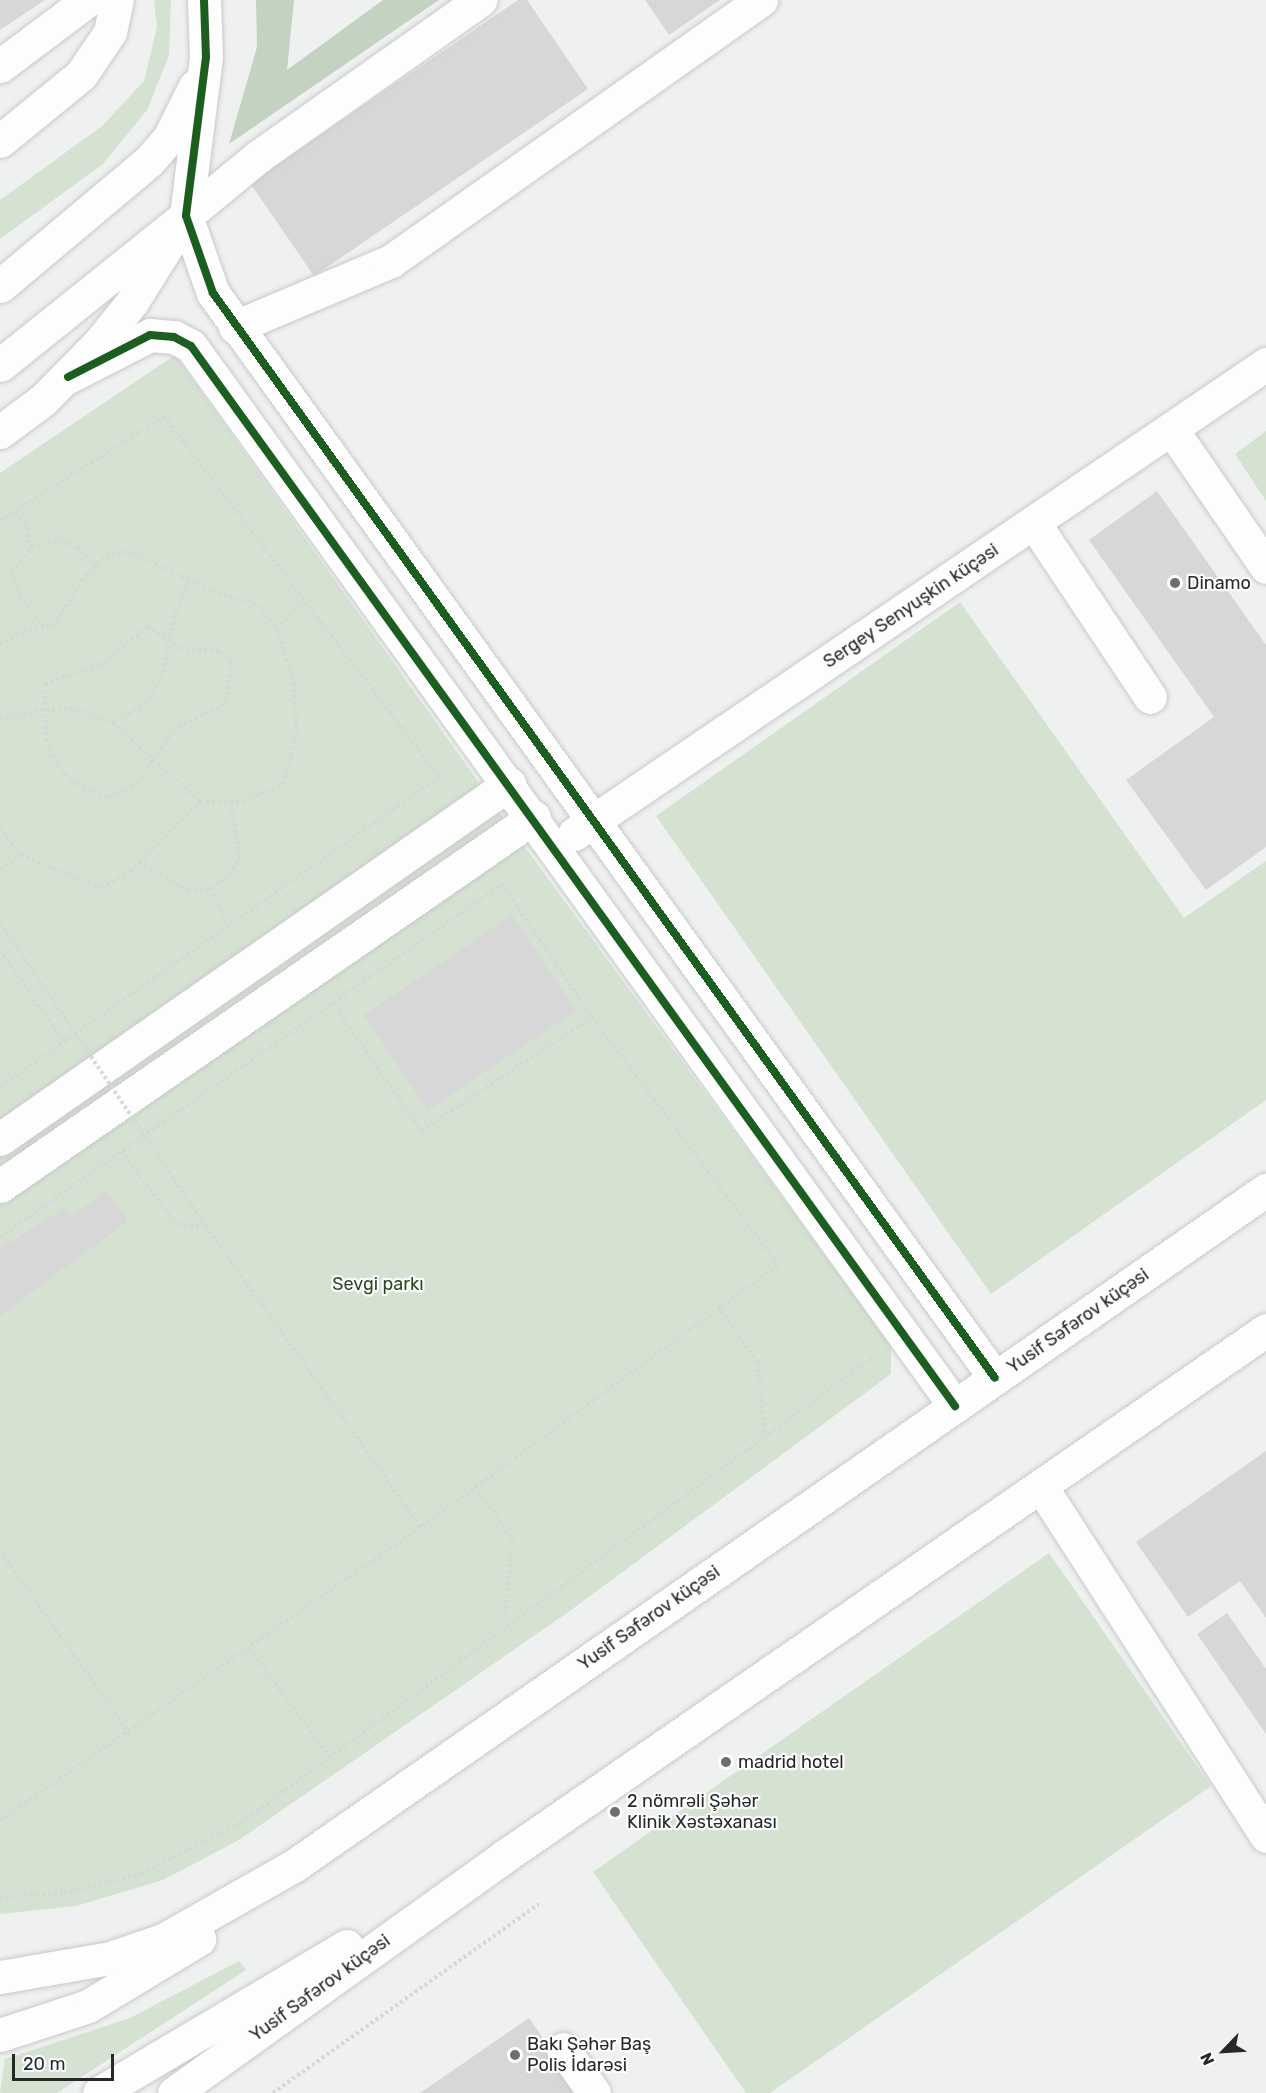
<!DOCTYPE html>
<html>
<head>
<meta charset="utf-8">
<style>
  body { margin:0 }
  #map { position:relative; width:1266px; height:2093px; overflow:hidden; background:#eff0f0; font-family:Rubik,sans-serif }
  div>[style] { position:absolute }
  [style*='--x'] { left:calc(var(--x)*1px); top:calc(var(--y)*1px); width:calc(var(--w)*1px); rotate:calc(var(--a)*1deg) }
  .green>* { inset:0; background:#d5e2d2 }
  .forest>* { inset:0; background:#c4d2c1 }
  .building>* { inset:0; background:#d7d7d7; transform-origin:0 0 }
  .path>* { height:4px; margin-top:-2px; transform-origin:0; background:repeating-linear-gradient(90deg,#d7d7d8 0 3px,transparent 0 6px) }
  .roads { filter:drop-shadow(0 0 2px #c8c9c9) drop-shadow(0 0 2px #c8c9c9) }
  .minor>* { height:33px; margin:-16.5px; padding:0 16.5px; transform-origin:16.5px; border-radius:16.5px; background:#fdfdfd }
  .major>* { height:33px; margin:-16.5px; padding:0 16.5px; transform-origin:16.5px; border-radius:16.5px; background:#fdfdfd }
  .highway>* { height:33px; margin:-16.5px; padding:0 16.5px; transform-origin:16.5px; border-radius:16.5px; background:#fdfdfd }
  .path-bridge>* { height:4px; margin-top:-2px; transform-origin:0; background:repeating-linear-gradient(90deg,#d7d7d8 0 3px,transparent 0 6px) }
  .cycleway>* { height:8px; margin:-4px; padding:0 4px; transform-origin:4px; border-radius:4px; background:#1b5e20 }
  .dots>* { width:16px; height:16px; translate:-50% -50%; box-sizing:border-box; border:3px solid #fcfdfe; border-radius:50% }
  span { translate:-50% -50%; white-space:nowrap; text-align:center; line-height:1.15; -webkit-text-stroke:4.5px #fcfdfe; paint-order:stroke }
  .poi-label { font-size:18px; color:#272829 }
  .left { translate:0 -50%; text-align:left }
  .street-label { font-size:18px; color:#272829 }
  .park-label { font-size:18px; color:#28491e }
  .north { position:absolute; left:1194px; top:2021px; width:60px; height:60px; -webkit-text-stroke:4px #fcfdfe; paint-order:stroke; rotate:245deg; font-size:16px; font-weight:700; line-height:24px; text-align:center; color:#272829 }
  .north::after { content:''; display:block; margin:auto; width:21px; height:27px; background:#272829; clip-path:polygon(50% 0,100% 100%,50% 72%,0 100%) }
  .scale { position:absolute; left:12px; top:2054px; width:102px; height:27px; box-sizing:border-box; border:3px solid #272829; border-top:0; padding-left:8px; font-size:18px; line-height:21px; white-space:nowrap; color:#272829; -webkit-text-stroke:4px #fcfdfe; paint-order:stroke }
</style>
</head>
<body>
<div id="map">
  <div class="green">
    <i style="clip-path:polygon(154px 0,171px 0,169px 56px,147px 110px,103px 164px,0 239px,0 200px,102px 126px,144px 81px,157px 27px)"></i>
    <i style="clip-path:polygon(175px 355px,513px 831px,891px 1346px,891px 1374px,567px 1613px,239px 1840px,163px 1880px,76px 1906px,0 1914px,0 473px)"></i>
    <i style="clip-path:polygon(1266px 431px,1266px 501px,1235px 454px)"></i>
    <i style="clip-path:polygon(960px 602px,1184px 918px,1266px 861px,1266px 1100px,991px 1294px,656px 816px)"></i>
    <i style="clip-path:polygon(1049px 1553px,1211px 1786px,770px 2093px,746px 2093px,593px 1872px)"></i>
    <i style="clip-path:polygon(239px 1961px,246px 1970px,57px 2093px,0 2093px,5px 2059px,130px 2018px)"></i>
  </div>
  <div class="forest">
    <i style="clip-path:polygon(256px 0,294px 0,287px 70px,383px 0,439px 0,229px 144px,257px 47px)"></i>
  </div>
  <div class="building">
    <i style="clip-path:polygon(0 0,45px 0,0 30px)"></i>
    <i style="clip-path:polygon(518px 0,527px 0,588px 89px,314px 276px,250px 183px)"></i>
    <i style="clip-path:polygon(645px 0,720px 0,669px 35px)"></i>
    <i style="clip-path:polygon(1157px 491px,1266px 645px,1266px 847px,1206px 890px,1126px 780px,1214px 717px,1089px 540px)"></i>
    <i style="left:512px;top:915px;width:115px;height:179px;rotate:56deg"></i>
    <i style="clip-path:polygon(106px 1190px,128px 1221px,0 1316px,0 1248px,65px 1208px,71px 1217px)"></i>
    <i style="clip-path:polygon(1266px 1451px,1266px 1618px,1240px 1581px,1188px 1617px,1136px 1542px)"></i>
    <i style="clip-path:polygon(1227px 1613px,1266px 1669px,1266px 1734px,1197px 1634px)"></i>
    <i style="clip-path:polygon(529px 2018px,581px 2093px,420px 2093px)"></i>
  </div>
  <div class="path">
    <i style="--x:14;--y:513;--w:14;--a:39"></i>
    <i style="--x:25;--y:522;--w:27;--a:77"></i>
    <i style="--x:0;--y:521;--w:195;--a:-32.6"></i>
    <i style="--x:164;--y:416;--w:454;--a:52.7"></i>
    <i style="--x:439;--y:777;--w:537;--a:144.77"></i>
    <i style="--x:148;--y:626;--w:39;--a:35"></i>
    <i style="--x:180;--y:648;--w:39;--a:4"></i>
    <i style="--x:219;--y:651;--w:17;--a:40"></i>
    <i style="--x:232;--y:662;--w:44;--a:99.2"></i>
    <i style="--x:225;--y:705;--w:53;--a:155.4"></i>
    <i style="--x:177;--y:727;--w:74;--a:126.3"></i>
    <i style="--x:133;--y:787;--w:28;--a:157"></i>
    <i style="--x:107;--y:798;--w:34;--a:-156"></i>
    <i style="--x:76;--y:784;--w:23;--a:-137"></i>
    <i style="--x:59;--y:768;--w:30;--a:-116"></i>
    <i style="--x:46;--y:741;--w:57;--a:-91"></i>
    <i style="--x:45;--y:684;--w:63;--a:-19.6"></i>
    <i style="--x:104;--y:663;--w:57;--a:-40.1"></i>
    <i style="--x:44;--y:627;--w:38;--a:-129"></i>
    <i style="--x:20;--y:597;--w:27;--a:-107"></i>
    <i style="--x:12;--y:571;--w:30;--a:-50"></i>
    <i style="--x:31;--y:548;--w:28;--a:-17"></i>
    <i style="--x:58;--y:540;--w:20;--a:20"></i>
    <i style="--x:77;--y:547;--w:27;--a:42"></i>
    <i style="--x:0;--y:644;--w:26;--a:-29"></i>
    <i style="--x:23;--y:631;--w:30;--a:-8"></i>
    <i style="--x:53;--y:627;--w:60;--a:-57.9"></i>
    <i style="--x:85;--y:576;--w:29;--a:-44"></i>
    <i style="--x:106;--y:556;--w:22;--a:-13"></i>
    <i style="--x:127;--y:551;--w:100;--a:24.8"></i>
    <i style="--x:218;--y:593;--w:42;--a:16.7"></i>
    <i style="--x:258;--y:605;--w:29;--a:52"></i>
    <i style="--x:0;--y:720;--w:41;--a:-14"></i>
    <i style="--x:40;--y:710;--w:38;--a:-2"></i>
    <i style="--x:78;--y:709;--w:38;--a:22"></i>
    <i style="--x:113;--y:723;--w:118;--a:42.2"></i>
    <i style="--x:113;--y:723;--w:39;--a:-30"></i>
    <i style="--x:147;--y:703;--w:35;--a:-61"></i>
    <i style="--x:164;--y:672;--w:57;--a:-79.9"></i>
    <i style="--x:174;--y:616;--w:40;--a:-66.6"></i>
    <i style="--x:0;--y:828;--w:34;--a:52"></i>
    <i style="--x:139;--y:862;--w:57;--a:30.6"></i>
    <i style="--x:188;--y:891;--w:23;--a:-7"></i>
    <i style="--x:211;--y:888;--w:43;--a:67"></i>
    <i style="--x:0;--y:869;--w:25;--a:-34"></i>
    <i style="--x:21;--y:855;--w:87;--a:22.2"></i>
    <i style="--x:102;--y:888;--w:34;--a:-30"></i>
    <i style="--x:131;--y:871;--w:98;--a:-45"></i>
    <i style="--x:200;--y:802;--w:44;--a:-1.3"></i>
    <i style="--x:244;--y:801;--w:43;--a:-23.6"></i>
    <i style="--x:283;--y:784;--w:52;--a:-74.4"></i>
    <i style="--x:297;--y:734;--w:50;--a:-93.4"></i>
    <i style="--x:294;--y:684;--w:59;--a:-107.8"></i>
    <i style="--x:276;--y:628;--w:37;--a:-43"></i>
    <i style="--x:211;--y:888;--w:23;--a:-34"></i>
    <i style="--x:230;--y:875;--w:21;--a:-62"></i>
    <i style="--x:240;--y:856;--w:56;--a:-100.3"></i>
    <i style="--x:0;--y:924;--w:47;--a:54.6"></i>
    <i style="--x:0;--y:950;--w:115;--a:54.9"></i>
    <i style="--x:332;--y:1002;--w:157;--a:55.4"></i>
    <i style="--x:421;--y:1131;--w:206;--a:-33.7"></i>
    <i style="--x:121;--y:1151;--w:93;--a:52.4"></i>
    <i style="--x:178;--y:1225;--w:28;--a:2"></i>
    <i style="--x:206;--y:1226;--w:370;--a:54.5"></i>
    <i style="--x:0;--y:1237;--w:614;--a:-35.11"></i>
    <i style="--x:502;--y:884;--w:161;--a:55.9"></i>
    <i style="--x:592;--y:1017;--w:310;--a:53.1"></i>
    <i style="--x:778;--y:1265;--w:443;--a:143.7"></i>
    <i style="--x:421;--y:1527;--w:513;--a:145.16"></i>
    <i style="--x:718;--y:1306;--w:70;--a:54.9"></i>
    <i style="--x:758;--y:1363;--w:70;--a:85.1"></i>
    <i style="--x:475;--y:1486;--w:66;--a:54.9"></i>
    <i style="--x:513;--y:1540;--w:84;--a:96.1"></i>
    <i style="--x:0;--y:1551;--w:224;--a:54.6"></i>
    <i style="--x:250;--y:1649;--w:133;--a:53.6"></i>
    <i style="--x:0;--y:1897;--w:64;--a:-3.6"></i>
    <i style="--x:64;--y:1893;--w:80;--a:-13.7"></i>
    <i style="--x:142;--y:1874;--w:113;--a:-27.5"></i>
    <i style="--x:242;--y:1822;--w:787;--a:-36.38"></i>
    <i style="--x:273;--y:2093;--w:326;--a:-35.4"></i>
  </div>
  <div class="roads">
    <div class="minor">
      <i style="--x:204;--y:0;--w:57;--a:88"></i>
      <i style="--x:206;--y:57;--w:160;--a:97.2"></i>
      <i style="--x:186;--y:216;--w:82;--a:70.7"></i>
      <i style="--x:213;--y:293;--w:1337;--a:54.22"></i>
      <i style="--x:0;--y:66;--w:110;--a:-36.9"></i>
      <i style="--x:0;--y:141;--w:104;--a:-39.2"></i>
      <i style="--x:81;--y:75;--w:52;--a:-56"></i>
      <i style="--x:110;--y:32;--w:33;--a:-78"></i>
      <i style="--x:0;--y:286;--w:194;--a:-40"></i>
      <i style="--x:149;--y:161;--w:30;--a:-49"></i>
      <i style="--x:169;--y:138;--w:58;--a:-63.4"></i>
      <i style="--x:235;--y:327;--w:169;--a:-22.9"></i>
      <i style="--x:391;--y:261;--w:453;--a:-35.2"></i>
      <i style="--x:68;--y:377;--w:92;--a:-27.1"></i>
      <i style="--x:150;--y:335;--w:24;--a:5"></i>
      <i style="--x:174;--y:337;--w:19;--a:28"></i>
      <i style="--x:191;--y:346;--w:1307;--a:54.22"></i>
      <i style="--x:1172;--y:430;--w:166;--a:55.5"></i>
      <i style="--x:0;--y:432;--w:54;--a:-36.7"></i>
      <i style="--x:43;--y:400;--w:81;--a:-45.5"></i>
      <i style="--x:100;--y:342;--w:51;--a:-51.3"></i>
      <i style="--x:132;--y:302;--w:102;--a:-57.9"></i>
      <i style="--x:186;--y:216;--w:94;--a:-39.4"></i>
      <i style="--x:259;--y:156;--w:271;--a:-35.2"></i>
      <i style="--x:1034;--y:523;--w:209;--a:56.3"></i>
      <i style="--x:574;--y:834;--w:837;--a:-34.18"></i>
      <i style="--x:0;--y:1139;--w:621;--a:-34.89"></i>
      <i style="--x:0;--y:1186;--w:649;--a:-34.64"></i>
      <i style="--x:1042;--y:1488;--w:414;--a:57.2"></i>
      <i style="--x:563;--y:2049;--w:54;--a:54.8"></i>
    </div>
    <div class="major">
      <i style="--x:0;--y:365;--w:238;--a:-38.7"></i>
    </div>
    <div class="highway">
      <i style="--x:0;--y:1977;--w:112;--a:-9.8"></i>
      <i style="--x:110;--y:1958;--w:56;--a:-18.8"></i>
      <i style="--x:163;--y:1940;--w:152;--a:-29.6"></i>
      <i style="--x:295;--y:1865;--w:1183;--a:-34.81"></i>
      <i style="--x:0;--y:2035;--w:93;--a:-18.2"></i>
      <i style="--x:88;--y:2006;--w:130;--a:-31.1"></i>
      <i style="--x:99;--y:2093;--w:288;--a:-30.7"></i>
      <i style="--x:174;--y:2093;--w:407;--a:-35.6"></i>
      <i style="--x:505;--y:1856;--w:925;--a:-34.65"></i>
    </div>
  </div>
  <div class="path-bridge">
    <i style="--x:27;--y:962;--w:319;--a:55.9"></i>
  </div>
  <div class="cycleway">
    <i style="--x:204;--y:0;--w:57;--a:88"></i>
    <i style="--x:206;--y:57;--w:160;--a:97.2"></i>
    <i style="--x:186;--y:216;--w:82;--a:70.7"></i>
    <i style="--x:213;--y:293;--w:1337;--a:54.22"></i>
    <i style="--x:68;--y:377;--w:92;--a:-27.1"></i>
    <i style="--x:150;--y:335;--w:24;--a:5"></i>
    <i style="--x:174;--y:337;--w:19;--a:28"></i>
    <i style="--x:191;--y:346;--w:1307;--a:54.22"></i>
  </div>
  <div class="dots">
    <i style="left:1175px;top:583px;background:#6d6e6f"></i>
    <i style="left:726px;top:1762px;background:#6d6e6f"></i>
    <i style="left:615px;top:1812px;background:#6d6e6f"></i>
    <i style="left:515px;top:2055px;background:#6d6e6f"></i>
  </div>
  <div class="poi-label">
    <span class="left" style="left:1187px;top:583px">Dinamo</span>
    <span class="left" style="left:738px;top:1762px">madrid hotel</span>
    <span class="left" style="left:627px;top:1812px">2 nömrəli Şəhər<br>Klinik Xəstəxanası</span>
    <span class="left" style="left:527px;top:2055px">Bakı Şəhər Baş<br>Polis İdarəsi</span>
  </div>
  <div class="street-label">
    <span style="left:911px;top:606px;rotate:-34deg">Sergey Senyuşkin küçəsi</span>
    <span style="left:1078px;top:1321px;rotate:-35deg">Yusif Səfərov küçəsi</span>
    <span style="left:649px;top:1618px;rotate:-35deg">Yusif Səfərov küçəsi</span>
    <span style="left:320px;top:1988px;rotate:-36deg">Yusif Səfərov küçəsi</span>
  </div>
  <div class="park-label">
    <span style="left:378px;top:1284px">Sevgi parkı</span>
  </div>
  <div class="north">N</div>
  <div class="scale">20 m</div>
</div>
</body>
</html>
